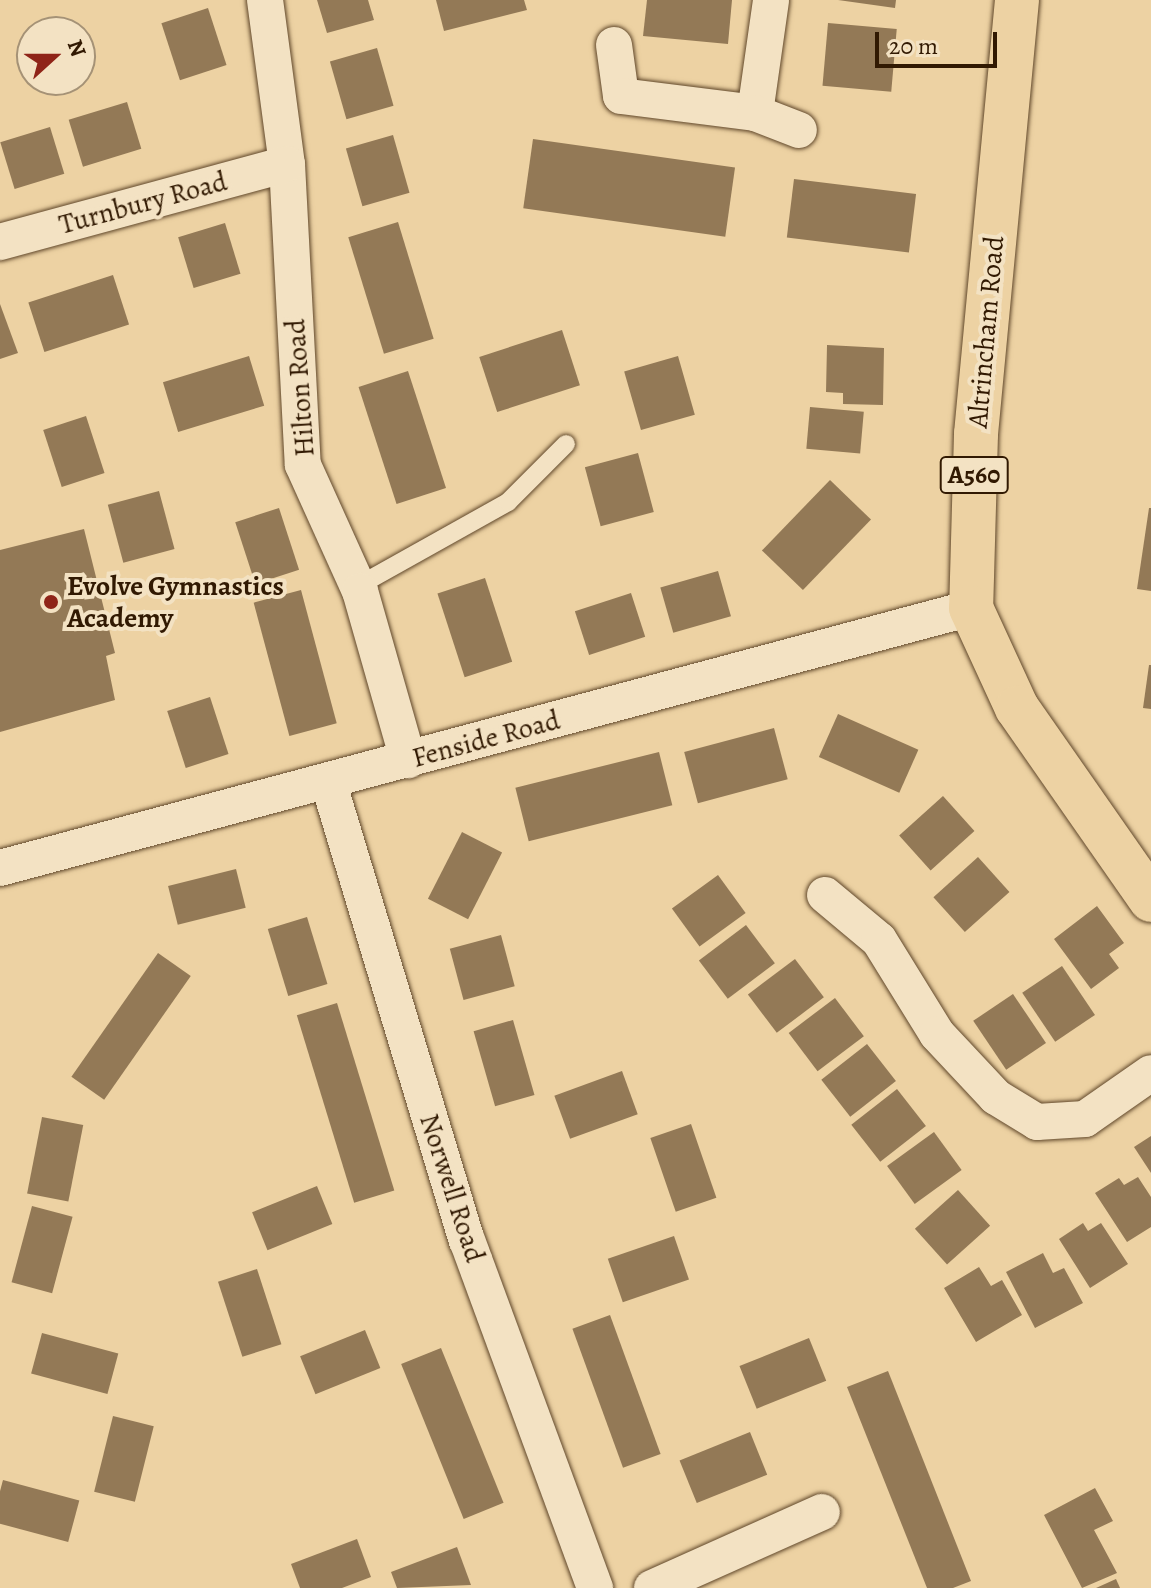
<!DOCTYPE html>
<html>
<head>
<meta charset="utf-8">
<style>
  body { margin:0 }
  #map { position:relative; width:1151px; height:1588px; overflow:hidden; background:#edd2a3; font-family:Alegreya,serif }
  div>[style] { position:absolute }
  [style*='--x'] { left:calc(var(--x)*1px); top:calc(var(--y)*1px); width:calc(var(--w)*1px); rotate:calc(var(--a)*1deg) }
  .building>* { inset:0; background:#937956; transform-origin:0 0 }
  .roads { filter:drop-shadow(0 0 2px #60472a) drop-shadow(0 0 2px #60472a) }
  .lane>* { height:18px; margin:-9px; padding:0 9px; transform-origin:9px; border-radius:9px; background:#f3e2c3 }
  .street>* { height:36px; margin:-18px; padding:0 18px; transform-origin:18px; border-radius:18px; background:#f3e2c3 }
  .primary>* { height:44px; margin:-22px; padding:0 22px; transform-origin:22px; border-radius:22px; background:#edd2a3 }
  .dots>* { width:22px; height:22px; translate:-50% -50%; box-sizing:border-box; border:4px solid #f3e2c3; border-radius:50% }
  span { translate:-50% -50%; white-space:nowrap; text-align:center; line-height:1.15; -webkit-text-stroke:8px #f3e2c3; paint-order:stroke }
  .shield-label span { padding:2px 6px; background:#f3e2c3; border:2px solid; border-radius:6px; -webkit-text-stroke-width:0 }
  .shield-label { font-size:26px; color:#311902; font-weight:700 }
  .street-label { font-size:28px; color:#311902 }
  .poi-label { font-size:28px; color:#311902; font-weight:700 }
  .left { translate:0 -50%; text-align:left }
  .north { position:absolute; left:16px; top:16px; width:80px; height:80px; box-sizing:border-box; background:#f3e2c3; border:2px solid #a59276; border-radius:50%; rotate:69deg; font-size:22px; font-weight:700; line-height:32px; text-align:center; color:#311902 }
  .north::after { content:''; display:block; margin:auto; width:28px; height:36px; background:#8f2418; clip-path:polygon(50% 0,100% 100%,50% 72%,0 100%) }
  .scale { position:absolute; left:875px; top:32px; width:122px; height:36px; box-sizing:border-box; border:4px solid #311902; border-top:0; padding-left:10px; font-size:24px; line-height:28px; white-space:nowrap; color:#311902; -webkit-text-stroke:6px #f3e2c3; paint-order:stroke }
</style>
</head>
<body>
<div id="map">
  <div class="building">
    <i style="clip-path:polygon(317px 0,368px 0,374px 20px,327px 33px)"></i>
    <i style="clip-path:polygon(436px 0,524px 0,527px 10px,444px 31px)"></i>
    <i style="clip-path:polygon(647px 0,732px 0,728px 44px,643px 36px)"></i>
    <i style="clip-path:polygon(838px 0,896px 0,895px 8px)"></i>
    <i style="left:208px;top:8px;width:60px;height:49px;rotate:72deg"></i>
    <i style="left:828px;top:23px;width:69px;height:63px;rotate:5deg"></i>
    <i style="left:377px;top:48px;width:60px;height:49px;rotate:74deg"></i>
    <i style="left:127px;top:102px;width:49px;height:61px;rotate:73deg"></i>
    <i style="left:50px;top:127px;width:49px;height:52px;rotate:73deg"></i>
    <i style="left:393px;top:135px;width:60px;height:49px;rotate:74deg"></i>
    <i style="left:533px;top:139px;width:204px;height:70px;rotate:8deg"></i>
    <i style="left:794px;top:179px;width:123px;height:59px;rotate:7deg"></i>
    <i style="left:398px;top:222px;width:122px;height:52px;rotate:73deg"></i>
    <i style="left:225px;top:223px;width:53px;height:49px;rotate:73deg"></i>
    <i style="left:113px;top:275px;width:52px;height:89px;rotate:72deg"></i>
    <i style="clip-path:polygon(0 304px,18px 353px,0 359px)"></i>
    <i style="left:562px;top:330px;width:58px;height:87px;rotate:72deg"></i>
    <i style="clip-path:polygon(827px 345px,884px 348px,883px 405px,843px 404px,843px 393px,826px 392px)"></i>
    <i style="left:249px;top:356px;width:52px;height:90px;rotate:73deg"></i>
    <i style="left:678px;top:356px;width:61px;height:56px;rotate:74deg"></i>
    <i style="left:408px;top:371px;width:123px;height:52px;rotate:72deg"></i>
    <i style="left:810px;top:407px;width:54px;height:42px;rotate:5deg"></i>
    <i style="left:86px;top:416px;width:60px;height:45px;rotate:72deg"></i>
    <i style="left:638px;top:453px;width:61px;height:55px;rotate:75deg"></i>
    <i style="left:830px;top:480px;width:57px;height:98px;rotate:44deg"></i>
    <i style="left:159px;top:491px;width:60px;height:53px;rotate:75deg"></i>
    <i style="left:279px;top:508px;width:65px;height:46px;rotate:72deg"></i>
    <i style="clip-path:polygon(1149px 508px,1151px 508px,1151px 591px,1137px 589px)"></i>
    <i style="clip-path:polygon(84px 529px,115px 653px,106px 656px,115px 700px,0 732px,0 550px)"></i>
    <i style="left:718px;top:571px;width:47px;height:60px;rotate:74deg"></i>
    <i style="left:485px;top:578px;width:88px;height:50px;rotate:72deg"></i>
    <i style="left:301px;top:590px;width:138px;height:49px;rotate:75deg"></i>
    <i style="left:631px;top:593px;width:46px;height:59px;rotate:72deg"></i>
    <i style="clip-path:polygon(1149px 665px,1151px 665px,1151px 709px,1143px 708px)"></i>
    <i style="left:210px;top:697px;width:60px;height:45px;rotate:72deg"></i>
    <i style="left:838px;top:714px;width:88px;height:47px;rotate:24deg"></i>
    <i style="left:774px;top:728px;width:53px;height:93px;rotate:75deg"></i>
    <i style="left:659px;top:752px;width:55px;height:148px;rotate:76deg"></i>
    <i style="left:943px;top:796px;width:47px;height:59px;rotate:48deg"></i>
    <i style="left:462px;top:832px;width:45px;height:75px;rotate:27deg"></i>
    <i style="left:978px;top:857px;width:47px;height:60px;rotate:48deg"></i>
    <i style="left:236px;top:869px;width:40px;height:70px;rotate:76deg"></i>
    <i style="left:718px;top:875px;width:47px;height:57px;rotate:54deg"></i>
    <i style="clip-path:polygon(1097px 906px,1124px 943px,1109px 954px,1119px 968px,1091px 989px,1054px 939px)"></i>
    <i style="left:307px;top:917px;width:70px;height:41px;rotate:73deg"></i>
    <i style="left:746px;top:925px;width:48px;height:59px;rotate:53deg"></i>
    <i style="left:501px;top:935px;width:53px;height:53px;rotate:75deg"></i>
    <i style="left:158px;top:953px;width:40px;height:151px;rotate:35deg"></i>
    <i style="left:795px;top:959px;width:48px;height:59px;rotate:53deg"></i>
    <i style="left:1062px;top:966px;width:59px;height:48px;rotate:56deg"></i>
    <i style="left:1013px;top:994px;width:59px;height:48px;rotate:56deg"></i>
    <i style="left:835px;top:998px;width:48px;height:58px;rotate:53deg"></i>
    <i style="left:337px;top:1003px;width:196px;height:42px;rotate:73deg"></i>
    <i style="left:513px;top:1020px;width:78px;height:41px;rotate:74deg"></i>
    <i style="left:867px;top:1044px;width:47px;height:58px;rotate:52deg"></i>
    <i style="left:622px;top:1071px;width:46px;height:72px;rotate:70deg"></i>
    <i style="left:897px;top:1089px;width:47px;height:58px;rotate:52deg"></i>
    <i style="left:42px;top:1117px;width:42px;height:78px;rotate:11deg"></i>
    <i style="left:691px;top:1124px;width:78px;height:43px;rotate:71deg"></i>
    <i style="left:934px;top:1132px;width:47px;height:58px;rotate:54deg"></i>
    <i style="clip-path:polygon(1151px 1136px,1151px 1173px,1134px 1147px)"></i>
    <i style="clip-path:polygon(1138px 1177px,1151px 1197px,1151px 1227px,1127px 1242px,1095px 1193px,1119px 1178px,1124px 1185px)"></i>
    <i style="left:317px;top:1186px;width:41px;height:70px;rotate:68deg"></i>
    <i style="left:958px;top:1190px;width:48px;height:58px;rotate:48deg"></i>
    <i style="left:32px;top:1206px;width:42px;height:79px;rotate:15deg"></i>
    <i style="clip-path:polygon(1083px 1223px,1088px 1231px,1101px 1223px,1128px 1264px,1090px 1288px,1059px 1239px)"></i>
    <i style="left:674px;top:1236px;width:46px;height:70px;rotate:71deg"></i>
    <i style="clip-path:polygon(1043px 1253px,1053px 1273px,1064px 1268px,1083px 1303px,1035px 1328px,1006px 1272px)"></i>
    <i style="clip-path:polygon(979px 1267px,991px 1286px,1002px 1280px,1022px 1315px,976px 1342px,944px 1288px)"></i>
    <i style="left:257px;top:1269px;width:79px;height:41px;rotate:72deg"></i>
    <i style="left:610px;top:1315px;width:148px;height:40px;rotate:70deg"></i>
    <i style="left:365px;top:1330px;width:41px;height:70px;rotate:68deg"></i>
    <i style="left:42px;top:1333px;width:79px;height:42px;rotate:15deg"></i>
    <i style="left:809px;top:1338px;width:46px;height:75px;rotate:68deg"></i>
    <i style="left:441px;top:1348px;width:167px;height:43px;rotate:68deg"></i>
    <i style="clip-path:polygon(888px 1371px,971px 1581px,953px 1588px,927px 1588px,847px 1387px)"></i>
    <i style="left:113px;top:1416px;width:42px;height:78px;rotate:14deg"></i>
    <i style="left:750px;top:1432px;width:46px;height:76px;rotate:68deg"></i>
    <i style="left:3px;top:1480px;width:79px;height:43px;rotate:15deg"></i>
    <i style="clip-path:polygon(1095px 1488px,1113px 1521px,1094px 1530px,1117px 1573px,1082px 1588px,1044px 1515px)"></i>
    <i style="clip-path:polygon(357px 1539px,371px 1577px,342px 1588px,300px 1588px,291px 1564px)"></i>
    <i style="clip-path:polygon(457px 1547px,471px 1585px,397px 1588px,391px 1572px)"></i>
    <i style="clip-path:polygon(1116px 1579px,1120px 1588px,1096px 1588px)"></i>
  </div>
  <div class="roads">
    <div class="lane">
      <i style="--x:358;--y:586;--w:172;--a:-29.2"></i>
      <i style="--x:508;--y:502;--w:82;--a:-45"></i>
    </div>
    <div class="street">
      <i style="--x:265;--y:0;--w:165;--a:82.4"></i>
      <i style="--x:287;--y:164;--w:301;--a:87"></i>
      <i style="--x:303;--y:465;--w:138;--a:65.7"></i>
      <i style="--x:360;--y:591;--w:176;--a:74.1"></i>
      <i style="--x:614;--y:45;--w:51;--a:82.2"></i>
      <i style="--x:621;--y:96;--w:135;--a:7.2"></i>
      <i style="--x:755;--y:113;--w:114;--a:-81.9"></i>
      <i style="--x:755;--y:113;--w:47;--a:21.1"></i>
      <i style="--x:0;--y:242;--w:297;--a:-15.2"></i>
      <i style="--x:328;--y:781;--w:480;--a:73.2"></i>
      <i style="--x:467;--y:1240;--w:371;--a:69.8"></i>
      <i style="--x:0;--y:868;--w:1005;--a:-14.99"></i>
      <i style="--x:825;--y:895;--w:70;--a:39.8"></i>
      <i style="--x:879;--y:940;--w:110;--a:58.3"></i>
      <i style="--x:937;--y:1034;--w:86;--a:46.9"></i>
      <i style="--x:996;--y:1097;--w:48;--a:31.4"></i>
      <i style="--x:1037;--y:1122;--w:48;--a:-3.6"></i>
      <i style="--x:1085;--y:1119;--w:80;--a:-34.9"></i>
      <i style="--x:652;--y:1588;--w:186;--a:-24.1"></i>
    </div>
    <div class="primary">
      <i style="--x:1017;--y:0;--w:436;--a:95.4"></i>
      <i style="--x:976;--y:434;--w:174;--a:91.6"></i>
      <i style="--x:971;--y:608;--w:110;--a:65.3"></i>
      <i style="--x:1017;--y:708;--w:234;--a:55.1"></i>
    </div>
  </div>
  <div class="dots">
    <i style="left:51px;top:602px;background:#8f2418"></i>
  </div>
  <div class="shield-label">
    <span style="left:974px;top:475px">A560</span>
  </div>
  <div class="street-label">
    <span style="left:143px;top:203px;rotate:-15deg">Turnbury Road</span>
    <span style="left:986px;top:332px;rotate:-85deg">Altrincham Road</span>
    <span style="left:300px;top:388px;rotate:-94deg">Hilton Road</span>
    <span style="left:486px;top:739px;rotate:-15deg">Fenside Road</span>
    <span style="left:452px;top:1188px;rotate:72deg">Norwell Road</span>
  </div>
  <div class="poi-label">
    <span class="left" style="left:67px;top:602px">Evolve Gymnastics<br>Academy</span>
  </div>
  <div class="north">N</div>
  <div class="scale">20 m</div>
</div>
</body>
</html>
